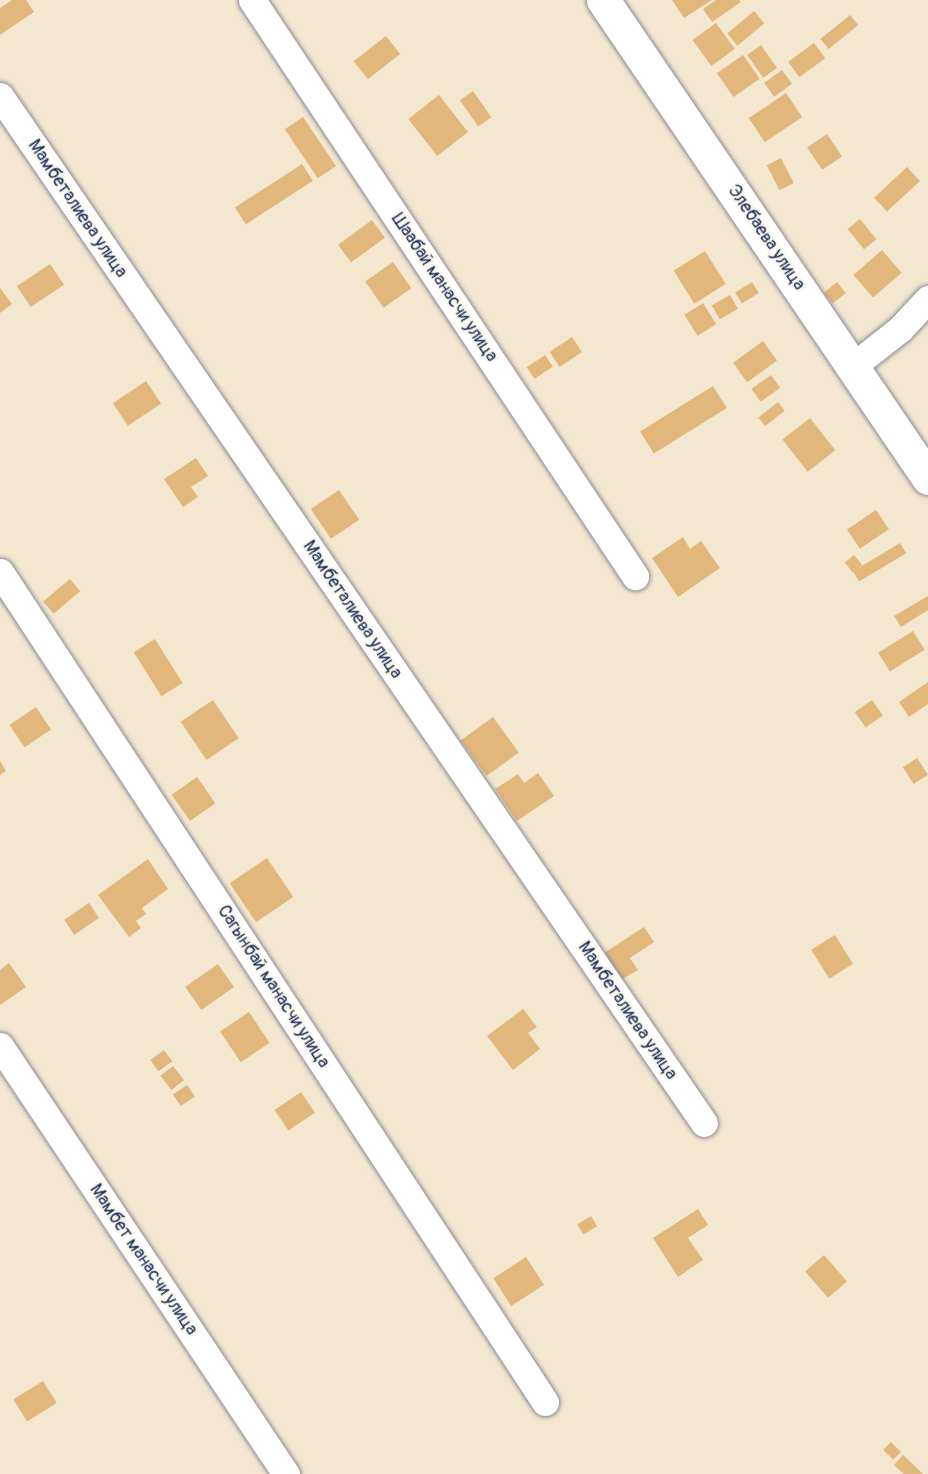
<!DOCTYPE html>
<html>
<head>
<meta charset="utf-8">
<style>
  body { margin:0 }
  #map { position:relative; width:928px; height:1474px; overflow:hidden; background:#f4e7cf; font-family:Pangolin,sans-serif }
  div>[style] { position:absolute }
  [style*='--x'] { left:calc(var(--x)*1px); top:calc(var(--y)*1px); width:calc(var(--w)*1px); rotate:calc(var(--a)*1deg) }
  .building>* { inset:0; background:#e2b77c; transform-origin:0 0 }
  .roads { filter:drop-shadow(0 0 2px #888b96) drop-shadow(0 0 2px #888b96) }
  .street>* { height:27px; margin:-13.5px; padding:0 13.5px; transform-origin:13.5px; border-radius:13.5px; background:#fff }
  .secondary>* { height:33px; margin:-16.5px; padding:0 16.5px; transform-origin:16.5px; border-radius:16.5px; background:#fff }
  span { translate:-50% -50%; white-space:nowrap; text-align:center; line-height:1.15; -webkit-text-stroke:5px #fbf7ec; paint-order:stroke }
  .street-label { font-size:18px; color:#1b2f5e }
</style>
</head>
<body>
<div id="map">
  <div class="building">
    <i style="clip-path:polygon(12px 0,26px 0,34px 12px,0 35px,0 8px)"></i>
    <i style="clip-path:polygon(672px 0,712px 0,684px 18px)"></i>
    <i style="clip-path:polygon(716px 0,739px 0,741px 2px,712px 22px,703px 9px)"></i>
    <i style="left:754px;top:11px;width:16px;height:35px;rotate:50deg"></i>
    <i style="left:850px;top:15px;width:13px;height:38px;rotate:51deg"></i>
    <i style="left:716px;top:23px;width:32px;height:29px;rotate:54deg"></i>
    <i style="left:386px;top:36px;width:23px;height:41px;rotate:52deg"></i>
    <i style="left:814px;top:43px;width:19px;height:32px;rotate:54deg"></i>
    <i style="left:761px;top:45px;width:28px;height:17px;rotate:55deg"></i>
    <i style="left:743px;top:55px;width:29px;height:32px;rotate:55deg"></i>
    <i style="left:782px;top:70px;width:17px;height:22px;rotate:54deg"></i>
    <i style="left:473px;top:91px;width:32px;height:16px;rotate:55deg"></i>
    <i style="left:786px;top:93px;width:29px;height:45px;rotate:56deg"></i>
    <i style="left:439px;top:95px;width:47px;height:39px;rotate:52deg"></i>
    <i style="left:303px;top:117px;width:59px;height:22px;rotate:56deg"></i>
    <i style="left:827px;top:134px;width:27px;height:24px;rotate:56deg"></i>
    <i style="left:781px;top:158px;width:28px;height:16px;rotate:63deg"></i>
    <i style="left:302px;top:164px;width:20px;height:80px;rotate:57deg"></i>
    <i style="left:907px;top:167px;width:19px;height:45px;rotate:47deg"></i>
    <i style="left:860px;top:219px;width:26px;height:16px;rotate:51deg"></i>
    <i style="left:372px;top:220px;width:22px;height:42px;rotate:54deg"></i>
    <i style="left:882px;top:250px;width:30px;height:38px;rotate:49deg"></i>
    <i style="left:705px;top:251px;width:39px;height:37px;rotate:58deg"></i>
    <i style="left:393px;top:262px;width:32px;height:34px;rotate:55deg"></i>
    <i style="left:50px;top:264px;width:25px;height:40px;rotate:56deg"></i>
    <i style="left:752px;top:282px;width:13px;height:20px;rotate:58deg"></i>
    <i style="left:837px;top:282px;width:14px;height:17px;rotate:51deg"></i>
    <i style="clip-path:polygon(0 288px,12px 304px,0 313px)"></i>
    <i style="left:730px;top:295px;width:16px;height:21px;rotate:60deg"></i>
    <i style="left:703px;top:303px;width:25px;height:22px;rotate:58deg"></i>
    <i style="left:572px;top:337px;width:18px;height:27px;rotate:56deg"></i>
    <i style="left:763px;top:341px;width:24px;height:37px;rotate:54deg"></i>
    <i style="left:545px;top:355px;width:14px;height:22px;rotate:56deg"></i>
    <i style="left:771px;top:375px;width:16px;height:24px;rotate:55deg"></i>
    <i style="left:146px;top:381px;width:27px;height:40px;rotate:56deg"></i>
    <i style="left:713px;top:386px;width:26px;height:86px;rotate:58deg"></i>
    <i style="left:778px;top:402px;width:11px;height:25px;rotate:52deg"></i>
    <i style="left:810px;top:418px;width:41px;height:35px;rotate:52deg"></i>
    <i style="clip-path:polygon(196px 458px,208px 476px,191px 487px,198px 497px,183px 507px,164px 479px)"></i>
    <i style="left:339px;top:490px;width:36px;height:34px;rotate:56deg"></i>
    <i style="left:876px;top:510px;width:23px;height:35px;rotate:56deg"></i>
    <i style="clip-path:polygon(683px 537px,690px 549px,701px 541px,720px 568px,678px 597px,652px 558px)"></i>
    <i style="left:900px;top:543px;width:12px;height:55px;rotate:59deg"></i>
    <i style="left:854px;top:555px;width:13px;height:12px;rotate:51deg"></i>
    <i style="left:70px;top:579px;width:16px;height:35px;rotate:50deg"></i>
    <i style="clip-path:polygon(928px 596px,928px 610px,901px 627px,894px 616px)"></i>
    <i style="left:913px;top:631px;width:22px;height:41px;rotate:58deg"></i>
    <i style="left:155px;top:639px;width:52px;height:25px;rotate:58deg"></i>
    <i style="clip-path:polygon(928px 682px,928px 704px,909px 717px,899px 702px)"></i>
    <i style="left:213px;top:700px;width:46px;height:39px;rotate:56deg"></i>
    <i style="left:872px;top:700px;width:19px;height:21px;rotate:55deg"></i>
    <i style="left:36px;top:707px;width:27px;height:32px;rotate:56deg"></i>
    <i style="left:493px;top:717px;width:44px;height:40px;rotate:54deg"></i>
    <i style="left:917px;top:758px;width:20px;height:17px;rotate:57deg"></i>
    <i style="clip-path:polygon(0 761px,6px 771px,0 775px)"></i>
    <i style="clip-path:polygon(538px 773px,554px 796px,517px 821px,495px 789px,518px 774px,524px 783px)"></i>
    <i style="left:197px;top:777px;width:32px;height:31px;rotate:55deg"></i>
    <i style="left:267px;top:858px;width:47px;height:45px;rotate:56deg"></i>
    <i style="clip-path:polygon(148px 859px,168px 889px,142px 908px,146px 914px,136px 921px,141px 928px,129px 937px,98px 895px)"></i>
    <i style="left:89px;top:903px;width:18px;height:30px;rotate:56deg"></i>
    <i style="clip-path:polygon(644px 927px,654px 942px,630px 958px,638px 970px,621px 980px,604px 953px)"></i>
    <i style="left:835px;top:935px;width:34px;height:28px;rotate:58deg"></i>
    <i style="clip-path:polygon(9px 963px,26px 987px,0 1005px,0 970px)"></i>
    <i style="left:218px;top:964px;width:28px;height:40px;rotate:55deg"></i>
    <i style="clip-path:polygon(523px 1009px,537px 1027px,528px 1033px,540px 1049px,513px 1070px,487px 1036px)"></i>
    <i style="left:249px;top:1012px;width:37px;height:35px;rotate:56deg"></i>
    <i style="left:164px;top:1050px;width:14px;height:17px;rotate:54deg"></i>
    <i style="left:173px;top:1066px;width:18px;height:16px;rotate:52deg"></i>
    <i style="left:187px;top:1085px;width:14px;height:17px;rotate:56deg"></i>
    <i style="left:301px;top:1092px;width:25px;height:32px;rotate:56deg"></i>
    <i style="clip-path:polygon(698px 1209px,708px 1225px,688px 1238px,703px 1260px,678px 1277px,653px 1238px)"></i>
    <i style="left:591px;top:1216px;width:12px;height:16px;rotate:59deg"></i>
    <i style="left:824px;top:1255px;width:35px;height:25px;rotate:49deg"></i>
    <i style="left:526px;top:1257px;width:33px;height:39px;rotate:57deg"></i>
    <i style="left:43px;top:1381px;width:26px;height:35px;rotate:58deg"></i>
    <i style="left:891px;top:1442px;width:14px;height:11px;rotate:45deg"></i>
    <i style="clip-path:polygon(903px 1455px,923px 1474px,904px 1474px,894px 1465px)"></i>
  </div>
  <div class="roads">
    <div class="street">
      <i style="--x:252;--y:0;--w:692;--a:56.38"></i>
      <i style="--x:0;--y:96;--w:1245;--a:55.57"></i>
      <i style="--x:853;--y:366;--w:60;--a:-38.2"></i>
      <i style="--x:900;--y:329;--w:41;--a:-47"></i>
      <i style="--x:0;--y:572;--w:993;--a:56.71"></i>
      <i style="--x:0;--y:1046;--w:515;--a:56.25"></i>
    </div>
    <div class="secondary">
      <i style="--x:603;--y:0;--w:578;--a:55.79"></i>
    </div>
  </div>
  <div class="street-label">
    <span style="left:77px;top:209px;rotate:56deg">Мамбеталиева улица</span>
    <span style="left:766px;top:238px;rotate:56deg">Элебаева улица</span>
    <span style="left:444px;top:288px;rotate:56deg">Шаабай манасчи улица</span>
    <span style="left:352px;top:610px;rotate:56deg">Мамбеталиева улица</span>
    <span style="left:273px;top:987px;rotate:57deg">Сагынбай манасчи улица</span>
    <span style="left:627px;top:1011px;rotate:56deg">Мамбеталиева улица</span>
    <span style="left:143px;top:1260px;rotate:56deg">Мамбет манасчи улица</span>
  </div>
</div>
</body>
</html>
